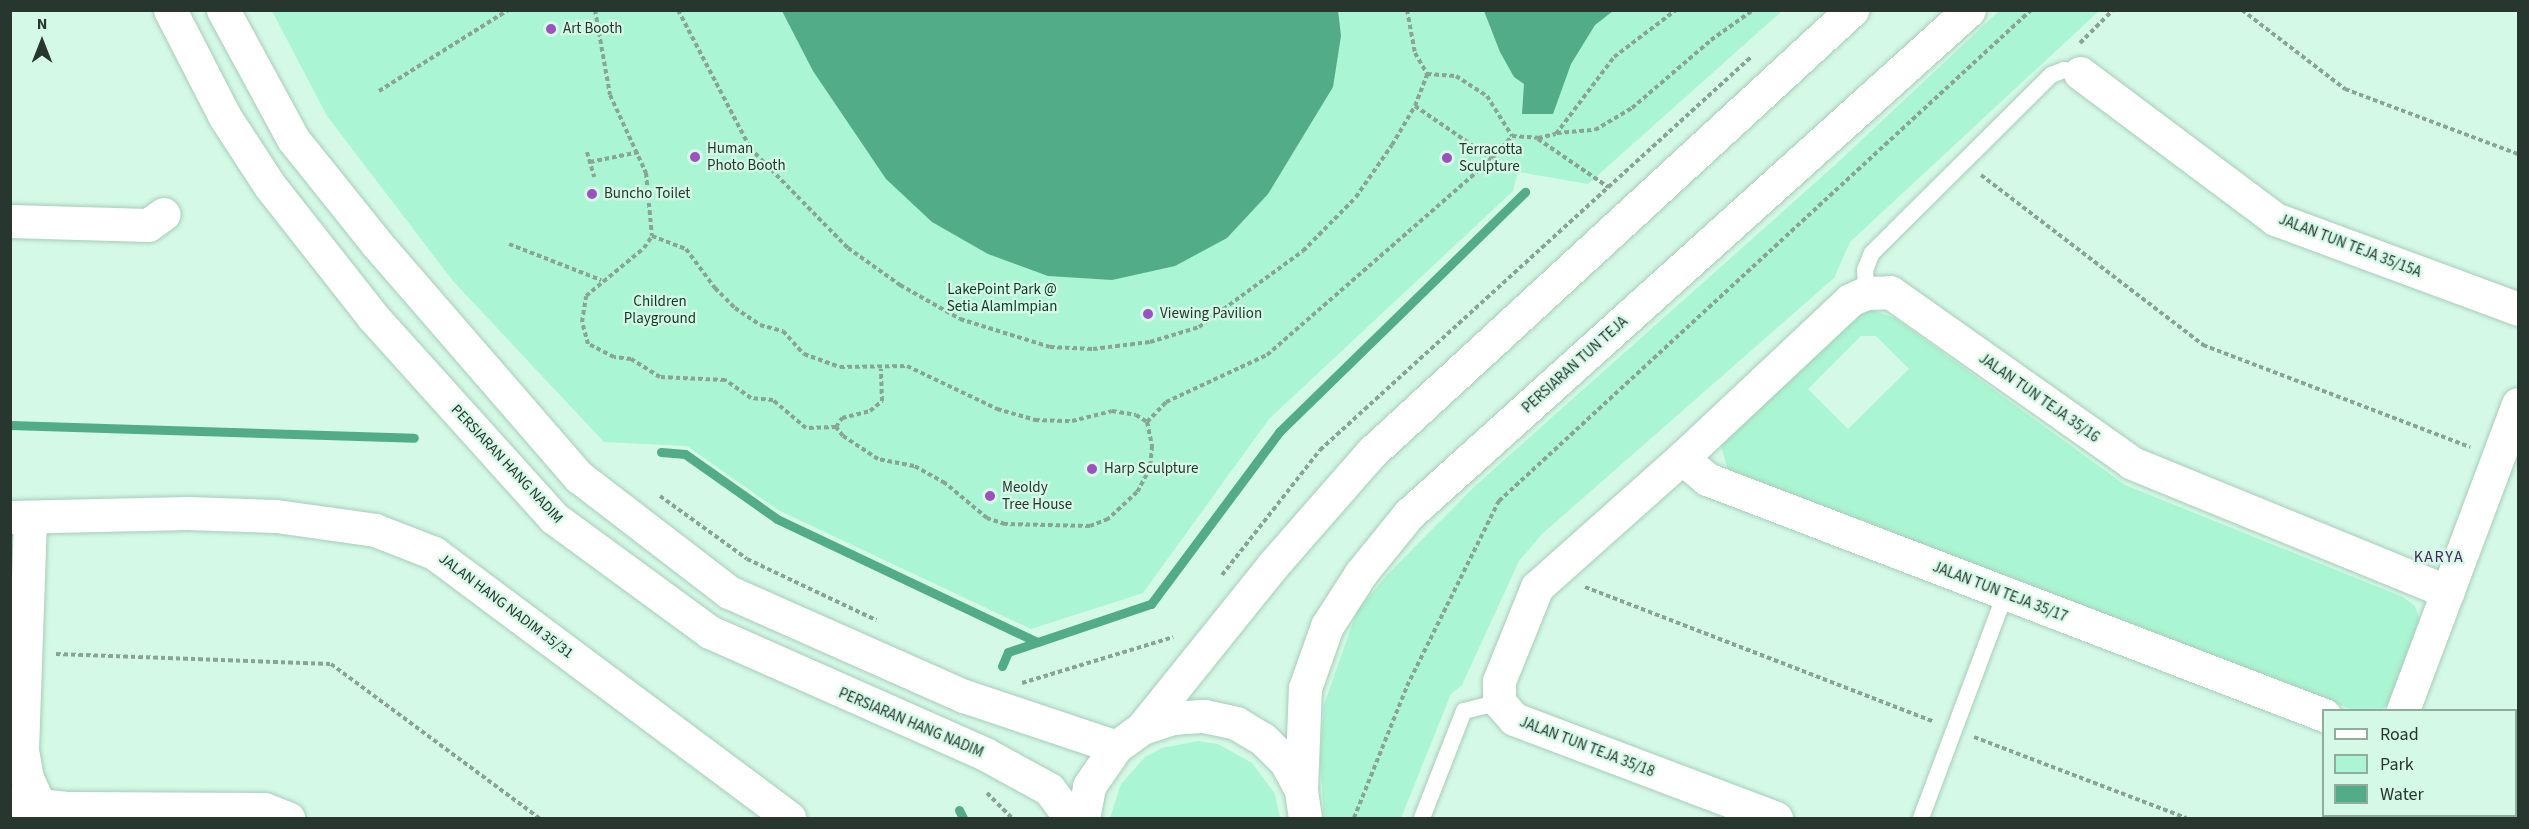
<!DOCTYPE html>
<html>
<head>
<meta charset="utf-8">
<style>
  body { margin:0 }
  #map { position:relative; width:2529px; height:829px; overflow:hidden; background:#d4fae7; font-family:"Source Sans 3",sans-serif }
  div>[style] { position:absolute }
  [style*='--x'] { left:calc(var(--x)*1px); top:calc(var(--y)*1px); width:calc(var(--w)*1px); rotate:calc(var(--a)*1deg) }
  .green>* { inset:0; background:#aaf5d3 }
  .water>* { inset:0; background:#51ac87 }
  .stream>* { height:9px; margin:-4.5px; padding:0 4.5px; transform-origin:4.5px; border-radius:4.5px; background:#51ac87 }
  .path>* { height:4px; margin-top:-2px; transform-origin:0; background:repeating-linear-gradient(90deg,#89a497 0 4.5px,transparent 0 7.5px) }
  .roads { filter:drop-shadow(0 0 2px #a7ccba) drop-shadow(0 0 2px #a7ccba) }
  .lane>* { height:16px; margin:-8px; padding:0 8px; transform-origin:8px; border-radius:8px; background:#fff }
  .street>* { height:33px; margin:-16.5px; padding:0 16.5px; transform-origin:16.5px; border-radius:16.5px; background:#fff }
  .secondary>* { height:33px; margin:-16.5px; padding:0 16.5px; transform-origin:16.5px; border-radius:16.5px; background:#fff }
  .primary>* { height:33px; margin:-16.5px; padding:0 16.5px; transform-origin:16.5px; border-radius:16.5px; background:#fff }
  .dots>* { width:16px; height:16px; translate:-50% -50%; box-sizing:border-box; border:3px solid #d4fae7; border-radius:50% }
  span { translate:-50% -50%; white-space:nowrap; text-align:center; line-height:1.15; -webkit-text-stroke:4.5px #d4fae7; paint-order:stroke }
  .poi-label { font-size:15px; color:#27362f }
  .left { translate:0 -50%; text-align:left }
  .street-label { font-size:15px; color:#27362f }
  .park-label { font-size:15px; color:#0d3626 }
  .neighbourhood-label { font-size:16px; color:#482359; letter-spacing:1.5px }
  .frame { position:absolute; inset:0; border:12px solid #27362f; pointer-events:none }
  .legend { position:absolute; left:2322px; top:709px; width:195px; height:108px; box-sizing:border-box; background:#d4fae7; border:2px solid #8fac9d; margin:0; padding:8px 10px; list-style:none; font-size:18px; color:#27362f }
  .legend li { display:flex; align-items:center; gap:12px; height:30px }
  .legend b { width:30px; border:2px solid #8fac9d }
  .north { position:absolute; left:12px; top:12px; width:60px; height:60px; -webkit-text-stroke:4px #d4fae7; paint-order:stroke; rotate:0deg; font-size:16px; font-weight:700; line-height:24px; text-align:center; color:#27362f }
  .north::after { content:''; display:block; margin:auto; width:21px; height:27px; background:#27362f; clip-path:polygon(50% 0,100% 100%,50% 72%,0 100%) }
</style>
</head>
<body>
<div id="map">
  <div class="green">
    <i style="clip-path:polygon(272px 11px,1782px 11px,1588px 184px,1518px 172px,1513px 191px,1269px 419px,1143px 593px,1031px 629px,778px 510px,687px 446px,604px 442px,453px 281px,327px 116px)"></i>
    <i style="clip-path:polygon(1999px 11px,2099px 11px,1850px 242px,1834px 278px,1542px 534px,1519px 561px,1462px 685px,1451px 694px,1401px 818px,1324px 818px,1320px 760px,1324px 705px,1357px 611px,1387px 575px,1475px 486px,1835px 165px)"></i>
    <i style="clip-path:polygon(evenodd,1872px 310px,1895px 318px,2125px 485px,2403px 597px,2415px 606px,2421px 624px,2393px 700px,2381px 710px,2353px 710px,1739px 479px,1727px 467px,1720px 443px,1855px 316px,1872px 310px,1861px 336px,1876px 336px,1909px 369px,1848px 429px,1808px 389px,1861px 336px)"></i>
    <i style="clip-path:polygon(1198px 741px,1218px 744px,1252px 763px,1275px 794px,1280px 818px,1110px 818px,1121px 784px,1145px 757px,1162px 748px)"></i>
  </div>
  <div class="water">
    <i style="clip-path:polygon(1338px 10px,1341px 36px,1333px 87px,1268px 194px,1227px 238px,1175px 266px,1112px 280px,1048px 276px,988px 254px,932px 222px,886px 179px,813px 71px,782px 11px)"></i>
    <i style="clip-path:polygon(1484px 11px,1613px 11px,1595px 25px,1571px 64px,1553px 114px,1522px 114px,1524px 84px,1514px 77px,1500px 52px)"></i>
  </div>
  <div class="stream">
    <i style="--x:10;--y:425;--w:404;--a:1.8"></i>
    <i style="--x:661;--y:452;--w:24;--a:5"></i>
    <i style="--x:685;--y:454;--w:113;--a:35.2"></i>
    <i style="--x:777;--y:519;--w:288;--a:25.3"></i>
    <i style="--x:1002;--y:666;--w:15;--a:-67"></i>
    <i style="--x:1008;--y:652;--w:151;--a:-18.6"></i>
    <i style="--x:1151;--y:604;--w:214;--a:-53.3"></i>
    <i style="--x:1279;--y:432;--w:344;--a:-44.3"></i>
    <i style="--x:959;--y:810;--w:9;--a:63"></i>
  </div>
  <div class="path">
    <i style="--x:595;--y:10;--w:86;--a:80"></i>
    <i style="--x:610;--y:95;--w:86;--a:65.2"></i>
    <i style="--x:646;--y:173;--w:63;--a:84.6"></i>
    <i style="--x:678;--y:10;--w:156;--a:62.4"></i>
    <i style="--x:750;--y:148;--w:140;--a:45.6"></i>
    <i style="--x:848;--y:248;--w:64;--a:35.4"></i>
    <i style="--x:900;--y:285;--w:69;--a:29.5"></i>
    <i style="--x:960;--y:319;--w:94;--a:17.3"></i>
    <i style="--x:1050;--y:347;--w:43;--a:2.7"></i>
    <i style="--x:1093;--y:349;--w:57;--a:-7"></i>
    <i style="--x:1150;--y:342;--w:51;--a:-17"></i>
    <i style="--x:1199;--y:327;--w:129;--a:-36.2"></i>
    <i style="--x:1303;--y:251;--w:76;--a:-45.5"></i>
    <i style="--x:1356;--y:197;--w:63;--a:-55.3"></i>
    <i style="--x:1392;--y:145;--w:45;--a:-59.5"></i>
    <i style="--x:1415;--y:106;--w:34;--a:-69"></i>
    <i style="--x:1427;--y:74;--w:29;--a:4"></i>
    <i style="--x:1456;--y:76;--w:37;--a:33"></i>
    <i style="--x:1487;--y:96;--w:47;--a:58"></i>
    <i style="--x:1512;--y:136;--w:26;--a:4"></i>
    <i style="--x:1538;--y:138;--w:18;--a:-13"></i>
    <i style="--x:1556;--y:134;--w:96;--a:-53"></i>
    <i style="--x:1614;--y:57;--w:78;--a:-37.2"></i>
    <i style="--x:1407;--y:10;--w:44;--a:79.5"></i>
    <i style="--x:1415;--y:53;--w:24;--a:60"></i>
    <i style="--x:2242;--y:10;--w:130;--a:37.5"></i>
    <i style="--x:2345;--y:89;--w:185;--a:20.6"></i>
    <i style="--x:2080;--y:43;--w:47;--a:-45"></i>
    <i style="--x:379;--y:91;--w:152;--a:-32.1"></i>
    <i style="--x:1415;--y:106;--w:93;--a:34.5"></i>
    <i style="--x:1557;--y:133;--w:38;--a:-5"></i>
    <i style="--x:1595;--y:130;--w:43;--a:-30.7"></i>
    <i style="--x:1632;--y:108;--w:104;--a:-40.7"></i>
    <i style="--x:1711;--y:40;--w:52;--a:-35.5"></i>
    <i style="--x:1538;--y:139;--w:85;--a:34.4"></i>
    <i style="--x:587;--y:152;--w:26;--a:74"></i>
    <i style="--x:590;--y:162;--w:50;--a:-11.5"></i>
    <i style="--x:1981;--y:175;--w:280;--a:37.4"></i>
    <i style="--x:2203;--y:345;--w:286;--a:20.9"></i>
    <i style="--x:652;--y:236;--w:36;--a:21"></i>
    <i style="--x:686;--y:249;--w:49;--a:53.4"></i>
    <i style="--x:715;--y:288;--w:28;--a:45"></i>
    <i style="--x:735;--y:308;--w:30;--a:34"></i>
    <i style="--x:760;--y:325;--w:24;--a:15"></i>
    <i style="--x:783;--y:331;--w:31;--a:48"></i>
    <i style="--x:804;--y:354;--w:38;--a:20"></i>
    <i style="--x:840;--y:367;--w:67;--a:-0.9"></i>
    <i style="--x:907;--y:366;--w:100;--a:25.5"></i>
    <i style="--x:997;--y:409;--w:40;--a:16"></i>
    <i style="--x:1035;--y:420;--w:37;--a:2"></i>
    <i style="--x:1072;--y:421;--w:41;--a:-14"></i>
    <i style="--x:1112;--y:411;--w:24;--a:9"></i>
    <i style="--x:1136;--y:415;--w:13;--a:32"></i>
    <i style="--x:1147;--y:422;--w:25;--a:78"></i>
    <i style="--x:1152;--y:446;--w:22;--a:95"></i>
    <i style="--x:1150;--y:468;--w:27;--a:118"></i>
    <i style="--x:1137;--y:492;--w:40;--a:137"></i>
    <i style="--x:1108;--y:519;--w:19;--a:159"></i>
    <i style="--x:1090;--y:526;--w:85;--a:-178.7"></i>
    <i style="--x:1005;--y:524;--w:19;--a:-162"></i>
    <i style="--x:987;--y:518;--w:55;--a:-140.2"></i>
    <i style="--x:945;--y:483;--w:35;--a:-151"></i>
    <i style="--x:914;--y:466;--w:37;--a:-169"></i>
    <i style="--x:878;--y:459;--w:42;--a:-146.7"></i>
    <i style="--x:843;--y:436;--w:11;--a:-128"></i>
    <i style="--x:836;--y:427;--w:30;--a:178"></i>
    <i style="--x:806;--y:428;--w:43;--a:-139.7"></i>
    <i style="--x:773;--y:400;--w:22;--a:-175"></i>
    <i style="--x:751;--y:398;--w:32;--a:-145"></i>
    <i style="--x:725;--y:380;--w:65;--a:-177.4"></i>
    <i style="--x:660;--y:377;--w:34;--a:-148"></i>
    <i style="--x:631;--y:359;--w:17;--a:-173"></i>
    <i style="--x:614;--y:357;--w:29;--a:-153"></i>
    <i style="--x:588;--y:344;--w:23;--a:-105"></i>
    <i style="--x:582;--y:322;--w:26;--a:-81"></i>
    <i style="--x:586;--y:296;--w:75;--a:-39.6"></i>
    <i style="--x:644;--y:248;--w:14;--a:-56"></i>
    <i style="--x:509;--y:244;--w:99;--a:21.4"></i>
    <i style="--x:1147;--y:422;--w:28;--a:-46"></i>
    <i style="--x:1166;--y:402;--w:111;--a:-25"></i>
    <i style="--x:1267;--y:355;--w:298;--a:-41.1"></i>
    <i style="--x:1492;--y:159;--w:30;--a:-49"></i>
    <i style="--x:836;--y:427;--w:11;--a:-56"></i>
    <i style="--x:842;--y:418;--w:29;--a:-14"></i>
    <i style="--x:870;--y:411;--w:16;--a:-40"></i>
    <i style="--x:882;--y:401;--w:32;--a:-92"></i>
    <i style="--x:660;--y:496;--w:107;--a:35.9"></i>
    <i style="--x:747;--y:559;--w:143;--a:25.3"></i>
    <i style="--x:1222;--y:575;--w:159;--a:-51.9"></i>
    <i style="--x:1320;--y:450;--w:583;--a:-42.36"></i>
    <i style="--x:1585;--y:587;--w:373;--a:21.1"></i>
    <i style="--x:56;--y:654;--w:275;--a:2.1"></i>
    <i style="--x:331;--y:664;--w:259;--a:36.5"></i>
    <i style="--x:1022;--y:683;--w:158;--a:-16.9"></i>
    <i style="--x:1974;--y:737;--w:227;--a:20.9"></i>
    <i style="--x:987;--y:793;--w:35;--a:45"></i>
    <i style="--x:1354;--y:818;--w:142;--a:-68.1"></i>
    <i style="--x:1407;--y:686;--w:207;--a:-63.6"></i>
    <i style="--x:1499;--y:501;--w:724;--a:-42.7"></i>
  </div>
  <div class="roads">
    <div class="lane">
      <i style="--x:1866;--y:293;--w:23;--a:-92"></i>
      <i style="--x:1865;--y:270;--w:18;--a:-68"></i>
      <i style="--x:1872;--y:253;--w:252;--a:-44.8"></i>
      <i style="--x:2051;--y:75;--w:14;--a:-21"></i>
      <i style="--x:2064;--y:70;--w:16;--a:11"></i>
      <i style="--x:1422;--y:818;--w:115;--a:-68.6"></i>
      <i style="--x:1464;--y:711;--w:36;--a:-14"></i>
      <i style="--x:1921;--y:818;--w:239;--a:-69.4"></i>
    </div>
    <div class="street">
      <i style="--x:2080;--y:73;--w:244;--a:36.8"></i>
      <i style="--x:2275;--y:219;--w:259;--a:20.3"></i>
      <i style="--x:10;--y:221;--w:138;--a:1.7"></i>
      <i style="--x:148;--y:225;--w:19;--a:-35"></i>
      <i style="--x:1682;--y:458;--w:33;--a:40"></i>
      <i style="--x:1707;--y:479;--w:661;--a:20.93"></i>
      <i style="--x:10;--y:517;--w:178;--a:-1.3"></i>
      <i style="--x:188;--y:513;--w:88;--a:2"></i>
      <i style="--x:276;--y:516;--w:100;--a:8"></i>
      <i style="--x:375;--y:530;--w:63;--a:21.3"></i>
      <i style="--x:434;--y:553;--w:443;--a:36.7"></i>
      <i style="--x:30;--y:520;--w:230;--a:92"></i>
      <i style="--x:22;--y:750;--w:28;--a:80"></i>
      <i style="--x:27;--y:778;--w:44;--a:65.8"></i>
      <i style="--x:2403;--y:710;--w:327;--a:-69.4"></i>
      <i style="--x:2516;--y:763;--w:2;--a:27"></i>
      <i style="--x:2516;--y:800;--w:8;--a:-76"></i>
      <i style="--x:10;--y:802;--w:57;--a:6"></i>
      <i style="--x:67;--y:808;--w:197;--a:0.3"></i>
      <i style="--x:264;--y:809;--w:26;--a:21"></i>
      <i style="--x:1776;--y:818;--w:280;--a:-159.3"></i>
      <i style="--x:1514;--y:719;--w:23;--a:-131"></i>
      <i style="--x:1499;--y:702;--w:21;--a:-90"></i>
      <i style="--x:1499;--y:681;--w:101;--a:-68"></i>
      <i style="--x:1537;--y:587;--w:194;--a:-41.7"></i>
      <i style="--x:1682;--y:458;--w:231;--a:-43.2"></i>
      <i style="--x:1850;--y:300;--w:17;--a:-24"></i>
      <i style="--x:1866;--y:293;--w:24;--a:-2"></i>
      <i style="--x:1890;--y:292;--w:296;--a:35.2"></i>
      <i style="--x:2132;--y:463;--w:341;--a:22.2"></i>
      <i style="--x:2362;--y:818;--w:2;--a:-63"></i>
    </div>
    <div class="secondary">
      <i style="--x:170;--y:10;--w:120;--a:62.8"></i>
      <i style="--x:225;--y:117;--w:82;--a:56.9"></i>
      <i style="--x:270;--y:186;--w:167;--a:51.8"></i>
      <i style="--x:373;--y:317;--w:270;--a:48"></i>
      <i style="--x:554;--y:518;--w:193;--a:36.2"></i>
      <i style="--x:710;--y:632;--w:301;--a:23.9"></i>
      <i style="--x:985;--y:754;--w:73;--a:28.7"></i>
      <i style="--x:1049;--y:789;--w:36;--a:53"></i>
      <i style="--x:223;--y:10;--w:147;--a:61.5"></i>
      <i style="--x:293;--y:139;--w:134;--a:51.3"></i>
      <i style="--x:377;--y:244;--w:308;--a:49.1"></i>
      <i style="--x:579;--y:477;--w:189;--a:37.5"></i>
      <i style="--x:729;--y:592;--w:257;--a:23.9"></i>
      <i style="--x:964;--y:696;--w:160;--a:18.5"></i>
    </div>
    <div class="primary">
      <i style="--x:1142;--y:728;--w:209;--a:-51.2"></i>
      <i style="--x:1273;--y:565;--w:150;--a:-48.8"></i>
      <i style="--x:1372;--y:452;--w:653;--a:-42.64"></i>
      <i style="--x:1301;--y:790;--w:102;--a:-87.8"></i>
      <i style="--x:1305;--y:688;--w:66;--a:-70.5"></i>
      <i style="--x:1327;--y:626;--w:63;--a:-57.3"></i>
      <i style="--x:1361;--y:573;--w:76;--a:-50.9"></i>
      <i style="--x:1409;--y:514;--w:753;--a:-41.99"></i>
      <i style="--x:1083;--y:818;--w:33;--a:-79"></i>
      <i style="--x:1089;--y:786;--w:47;--a:-55.3"></i>
      <i style="--x:1116;--y:747;--w:32;--a:-36"></i>
      <i style="--x:1142;--y:728;--w:32;--a:-18"></i>
      <i style="--x:1172;--y:718;--w:32;--a:-4"></i>
      <i style="--x:1204;--y:716;--w:33;--a:12"></i>
      <i style="--x:1236;--y:723;--w:31;--a:31"></i>
      <i style="--x:1263;--y:739;--w:33;--a:45"></i>
      <i style="--x:1286;--y:762;--w:32;--a:62"></i>
      <i style="--x:1301;--y:790;--w:28;--a:82"></i>
    </div>
  </div>
  <div class="dots">
    <i style="left:551px;top:29px;background:#9e50c1"></i>
    <i style="left:695px;top:157px;background:#9e50c1"></i>
    <i style="left:1447px;top:158px;background:#9e50c1"></i>
    <i style="left:592px;top:194px;background:#9e50c1"></i>
    <i style="left:1148px;top:314px;background:#9e50c1"></i>
    <i style="left:1092px;top:469px;background:#9e50c1"></i>
    <i style="left:990px;top:496px;background:#9e50c1"></i>
  </div>
  <div class="poi-label">
    <span class="left" style="left:563px;top:29px">Art Booth</span>
    <span class="left" style="left:707px;top:157px">Human<br>Photo Booth</span>
    <span class="left" style="left:1459px;top:158px">Terracotta<br>Sculpture</span>
    <span class="left" style="left:604px;top:194px">Buncho Toilet</span>
    <span class="left" style="left:1160px;top:314px">Viewing Pavilion</span>
    <span class="left" style="left:1104px;top:469px">Harp Sculpture</span>
    <span class="left" style="left:1002px;top:496px">Meoldy<br>Tree House</span>
  </div>
  <div class="street-label">
    <span style="left:2350px;top:246px;rotate:21deg">JALAN TUN TEJA 35/15A</span>
    <span style="left:1575px;top:365px;rotate:-42deg">PERSIARAN TUN TEJA</span>
    <span style="left:2039px;top:398px;rotate:35deg">JALAN TUN TEJA 35/16</span>
    <span style="left:507px;top:464px;rotate:47deg">PERSIARAN HANG NADIM</span>
    <span style="left:2000px;top:592px;rotate:21deg">JALAN TUN TEJA 35/17</span>
    <span style="left:506px;top:606px;rotate:37deg">JALAN HANG NADIM 35/31</span>
    <span style="left:911px;top:723px;rotate:23deg">PERSIARAN HANG NADIM</span>
    <span style="left:1587px;top:747px;rotate:21deg">JALAN TUN TEJA 35/18</span>
  </div>
  <div class="park-label">
    <span style="left:1002px;top:298px">LakePoint Park @<br>Setia AlamImpian</span>
    <span style="left:660px;top:310px">Children<br>Playground</span>
  </div>
  <div class="neighbourhood-label">
    <span style="left:2439px;top:557px">KARYA</span>
  </div>
  <div class="frame"></div>
  <ul class="legend">
  <li><b style="height:8px;background:#fff"></b>Road</li>
  <li><b style="height:16px;background:#aaf5d3"></b>Park</li>
  <li><b style="height:16px;background:#51ac87"></b>Water</li>
  </ul>
  <div class="north">N</div>
</div>
</body>
</html>
